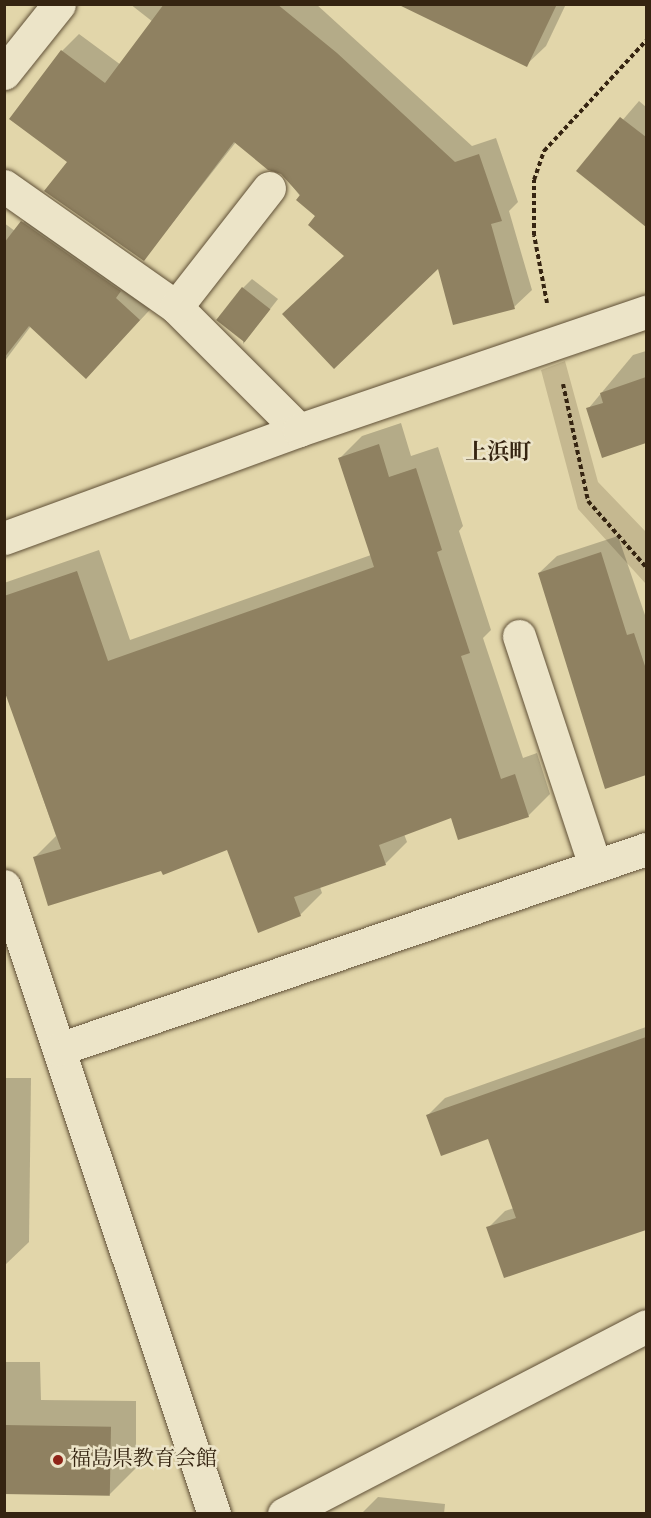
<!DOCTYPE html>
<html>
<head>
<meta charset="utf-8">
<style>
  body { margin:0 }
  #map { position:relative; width:651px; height:1518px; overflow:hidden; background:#e2d6aa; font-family:Vollkorn,"Noto Serif JP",serif }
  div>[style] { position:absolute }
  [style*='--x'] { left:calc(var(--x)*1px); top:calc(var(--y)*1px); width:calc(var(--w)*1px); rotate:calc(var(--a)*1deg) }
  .green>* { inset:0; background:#c5b890 }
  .shadow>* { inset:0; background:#0003 }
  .building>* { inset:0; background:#8f8161; transform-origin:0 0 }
  .path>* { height:4px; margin-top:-2px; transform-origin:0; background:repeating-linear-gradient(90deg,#352411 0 4.5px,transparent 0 7.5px) }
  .roads { filter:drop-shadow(0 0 2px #605037) drop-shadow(0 0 2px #605037) }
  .minor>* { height:33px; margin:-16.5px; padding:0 16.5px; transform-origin:16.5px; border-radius:16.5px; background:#ece4c8 }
  .dots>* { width:16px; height:16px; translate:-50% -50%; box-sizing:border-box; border:3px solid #ece4c8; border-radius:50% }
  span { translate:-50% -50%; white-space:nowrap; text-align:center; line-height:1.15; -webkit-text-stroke:5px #ece4c8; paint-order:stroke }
  .poi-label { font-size:21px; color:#352411 }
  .left { translate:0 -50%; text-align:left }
  .neighbourhood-label { font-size:22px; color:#352411; font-weight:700 }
  .frame { position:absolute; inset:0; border:6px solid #352411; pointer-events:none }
</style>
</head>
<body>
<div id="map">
  <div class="green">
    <i style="clip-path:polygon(565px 361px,598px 482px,646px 532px,646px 584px,578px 509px,541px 370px)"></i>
  </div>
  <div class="shadow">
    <i style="clip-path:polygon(130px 4px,316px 4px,472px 146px,496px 138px,518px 202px,509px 211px,532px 290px,514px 307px,439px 267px,345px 256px,282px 172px,236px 142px,144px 259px,69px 162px,62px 51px,79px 34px,121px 65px,153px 22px)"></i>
    <i style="clip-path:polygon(400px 4px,566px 4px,546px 46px,526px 65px)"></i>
    <i style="clip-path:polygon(639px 101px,646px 107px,646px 225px,579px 171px)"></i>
    <i style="clip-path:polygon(42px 203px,159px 300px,105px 358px,31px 326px,4px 362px,4px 223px,15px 231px)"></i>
    <i style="clip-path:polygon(252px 279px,278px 299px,243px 344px,243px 288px)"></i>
    <i style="clip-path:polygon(646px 351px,646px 442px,603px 456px,588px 409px,633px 355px)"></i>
    <i style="clip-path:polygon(401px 423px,411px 456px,438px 447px,463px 526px,459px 531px,491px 630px,483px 638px,523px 758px,537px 753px,550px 794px,528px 816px,452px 817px,404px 834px,407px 842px,385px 864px,320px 887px,322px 893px,300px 915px,228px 848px,162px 869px,34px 858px,56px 836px,4px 686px,4px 583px,99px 550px,130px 640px,371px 555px,340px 458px,362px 436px)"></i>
    <i style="clip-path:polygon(618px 536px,646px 618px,646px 774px,607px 787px,539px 573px,557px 556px)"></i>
    <i style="clip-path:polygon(646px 1027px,646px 1229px,505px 1276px,488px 1228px,505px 1211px,514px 1208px,489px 1137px,428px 1115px,445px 1098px)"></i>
    <i style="clip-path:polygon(4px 1078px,31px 1078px,29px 1242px,4px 1266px)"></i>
    <i style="clip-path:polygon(4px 1362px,40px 1362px,41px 1400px,136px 1401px,136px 1468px,110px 1494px,4px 1493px)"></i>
    <i style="clip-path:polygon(378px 1497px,445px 1504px,444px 1514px,361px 1514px)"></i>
  </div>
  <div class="building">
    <i style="clip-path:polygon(164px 4px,277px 4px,337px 53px,455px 162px,479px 154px,502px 221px,491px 224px,515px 309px,453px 325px,438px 269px,334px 369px,282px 314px,344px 256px,308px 225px,315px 216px,296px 200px,300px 195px,281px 174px,268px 170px,234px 142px,144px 261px,44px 191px,67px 162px,9px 119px,61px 50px,105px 83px)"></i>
    <i style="clip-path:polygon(397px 4px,557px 4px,527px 67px)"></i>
    <i style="clip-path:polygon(620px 117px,646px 137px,646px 227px,576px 171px)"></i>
    <i style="clip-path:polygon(21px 221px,121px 291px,116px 298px,140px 320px,86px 379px,29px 326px,4px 358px,4px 243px)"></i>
    <i style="left:242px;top:287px;width:36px;height:42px;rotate:38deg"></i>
    <i style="clip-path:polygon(646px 377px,646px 443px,602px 458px,586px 408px,603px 403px,600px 393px)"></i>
    <i style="clip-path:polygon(379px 444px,389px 477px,416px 468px,442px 550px,437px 552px,470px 653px,461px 656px,501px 779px,515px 774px,529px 817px,458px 840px,451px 818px,379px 845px,386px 865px,294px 897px,301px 916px,258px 933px,227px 850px,163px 875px,161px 871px,48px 906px,33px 857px,61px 849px,4px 690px,4px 596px,77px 571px,108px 661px,374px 567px,338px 458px)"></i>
    <i style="clip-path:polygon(601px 552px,627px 635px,634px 633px,646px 669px,646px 775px,605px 789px,538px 573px)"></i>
    <i style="clip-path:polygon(646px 1037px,646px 1230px,504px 1278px,486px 1227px,516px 1218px,488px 1139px,441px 1156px,426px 1115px)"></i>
    <i style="left:4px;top:1425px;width:107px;height:69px;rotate:1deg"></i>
  </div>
  <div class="path">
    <i style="--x:547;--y:303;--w:69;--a:-100.8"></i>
    <i style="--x:534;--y:235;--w:55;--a:-90"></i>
    <i style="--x:534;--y:180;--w:31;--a:-71"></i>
    <i style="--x:544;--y:151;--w:150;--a:-47.2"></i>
    <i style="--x:563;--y:384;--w:120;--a:77.9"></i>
    <i style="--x:588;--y:501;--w:88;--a:48.7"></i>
  </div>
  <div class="roads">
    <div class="minor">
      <i style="--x:4;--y:73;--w:88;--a:-51.4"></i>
      <i style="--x:4;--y:186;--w:210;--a:35.1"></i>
      <i style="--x:176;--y:307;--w:174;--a:45"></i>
      <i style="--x:176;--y:307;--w:151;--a:-52"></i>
      <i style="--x:4;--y:538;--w:314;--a:-20.1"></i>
      <i style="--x:299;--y:430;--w:367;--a:-18.8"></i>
      <i style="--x:519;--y:636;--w:242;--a:71.7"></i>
      <i style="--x:4;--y:886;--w:662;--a:71.51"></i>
      <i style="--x:59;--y:1049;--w:620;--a:-18.81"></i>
      <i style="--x:284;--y:1514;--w:408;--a:-27.4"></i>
    </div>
  </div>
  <div class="dots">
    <i style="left:58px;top:1460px;background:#8f2418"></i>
  </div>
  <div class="poi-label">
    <span class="left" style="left:70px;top:1460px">福島県教育会館</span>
  </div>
  <div class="neighbourhood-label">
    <span style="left:498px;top:454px">上浜町</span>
  </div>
  <div class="frame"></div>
</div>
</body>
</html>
